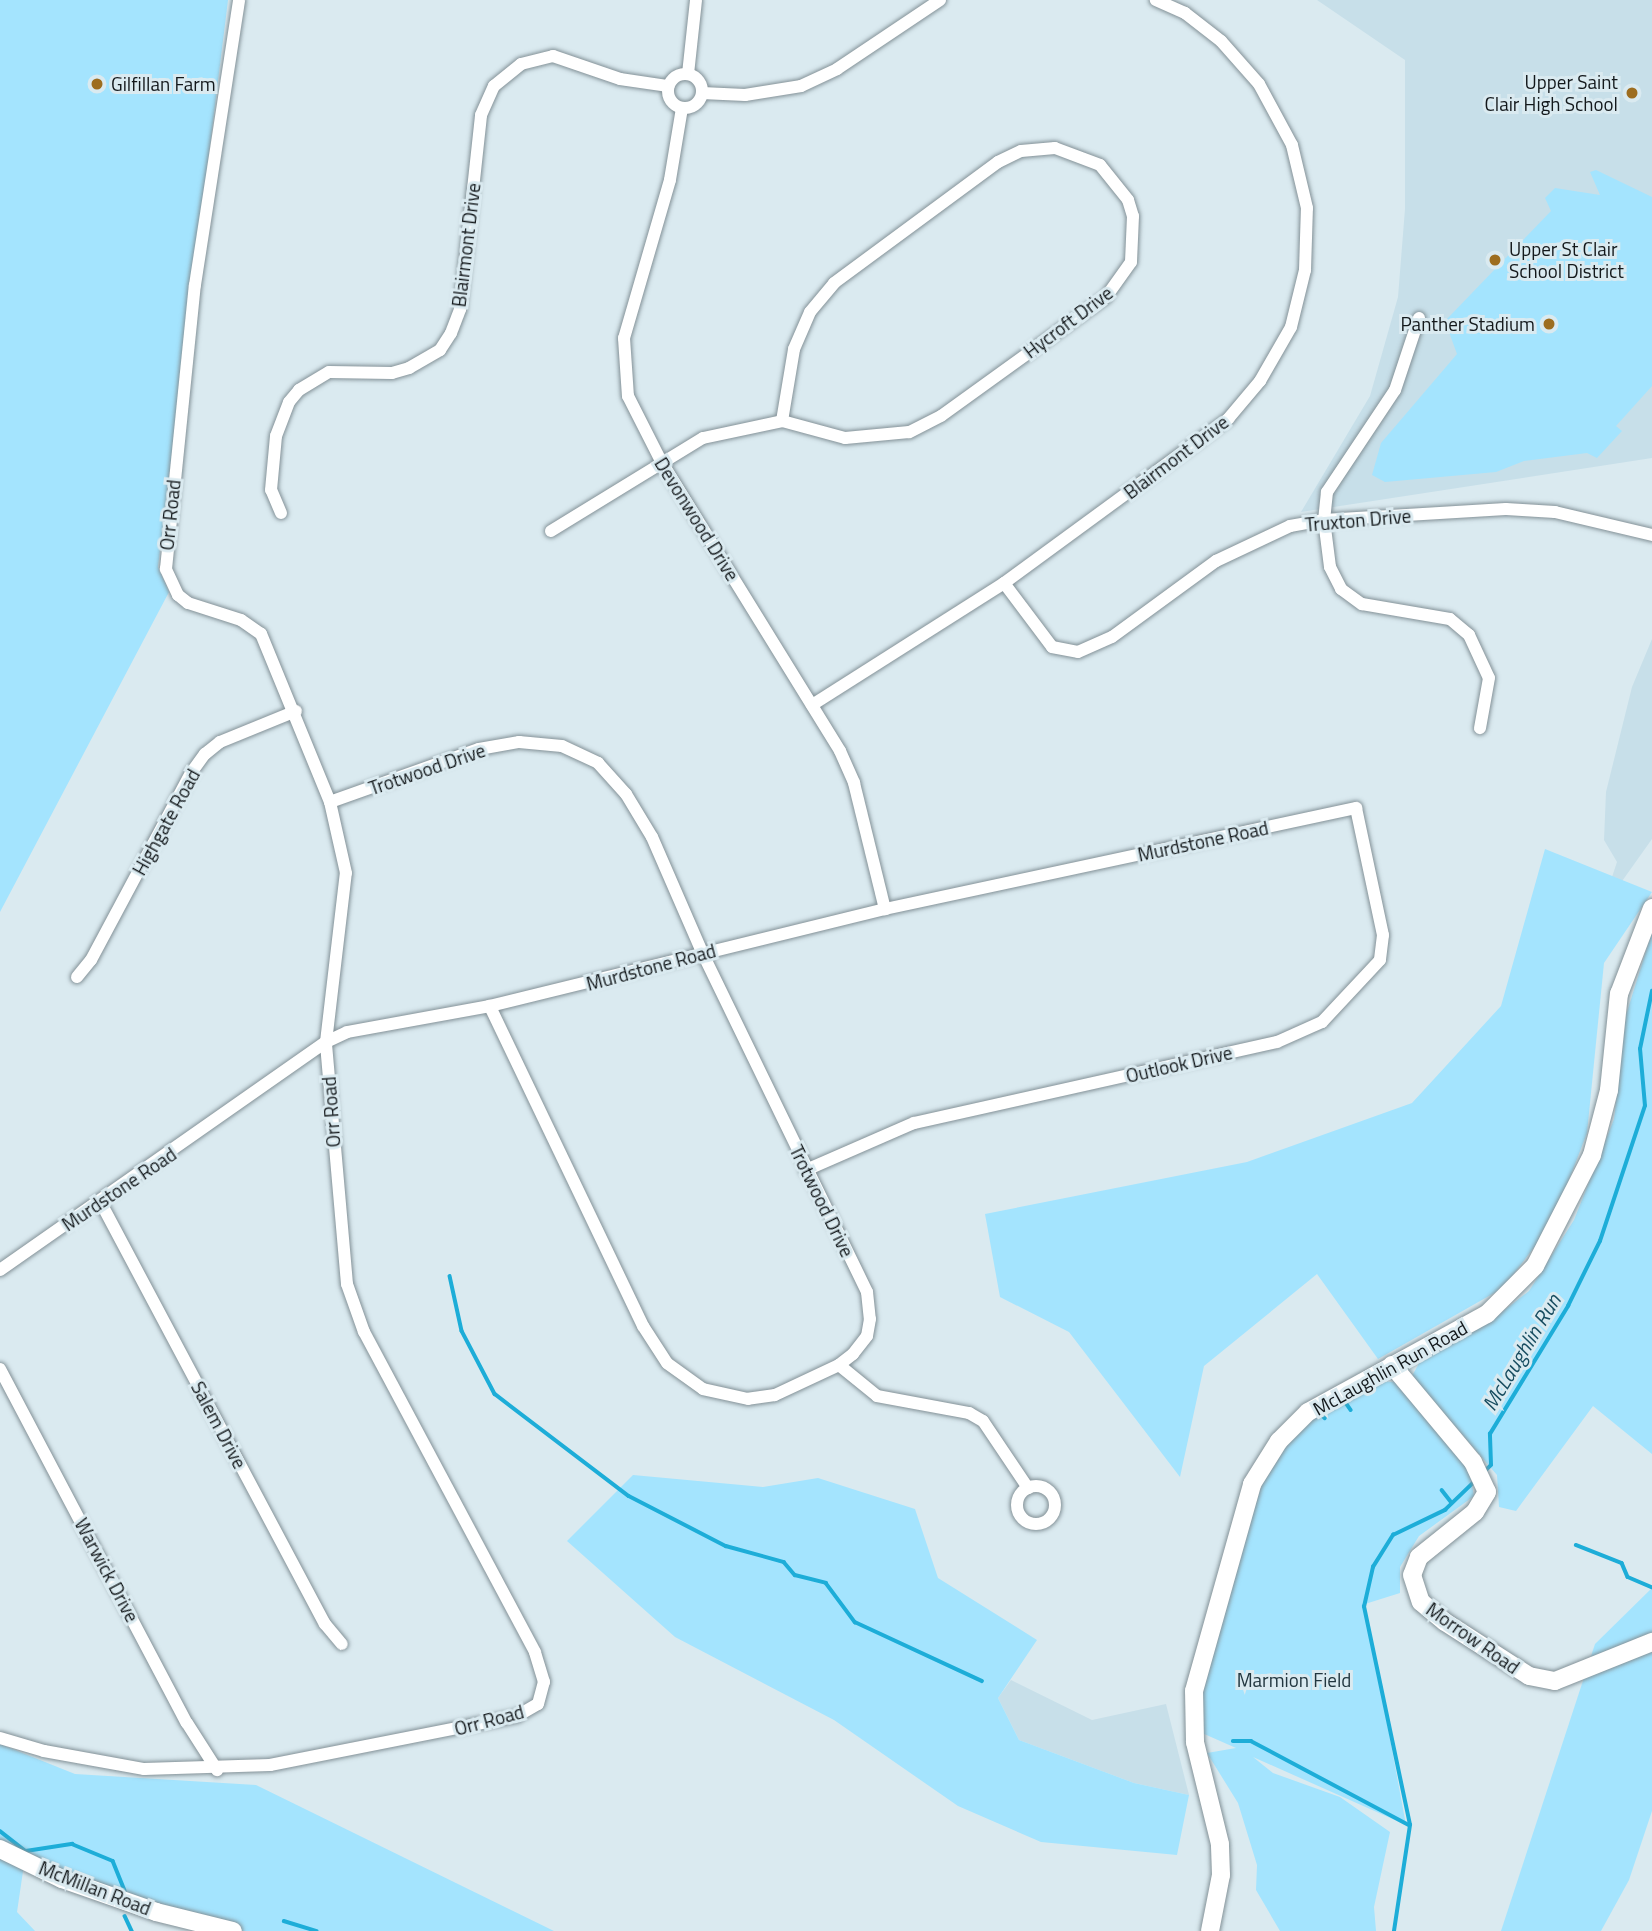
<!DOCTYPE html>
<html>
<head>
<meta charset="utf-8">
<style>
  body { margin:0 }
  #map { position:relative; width:1652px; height:1931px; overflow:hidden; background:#daeaf0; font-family:"Titillium Web",sans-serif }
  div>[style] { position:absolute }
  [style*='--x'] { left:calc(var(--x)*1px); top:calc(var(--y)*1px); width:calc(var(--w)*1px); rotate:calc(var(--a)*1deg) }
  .built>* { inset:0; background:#c7dfe9 }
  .green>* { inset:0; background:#a4e4fe }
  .stream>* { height:3.5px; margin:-1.75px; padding:0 1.75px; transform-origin:1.75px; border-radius:1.75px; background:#1dadd8 }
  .roads { filter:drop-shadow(0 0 2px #839197) drop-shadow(0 0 2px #839197) }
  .street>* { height:12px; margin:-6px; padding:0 6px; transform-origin:6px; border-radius:6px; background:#fff }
  .street>.ring { margin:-6px; padding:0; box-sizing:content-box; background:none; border:12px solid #fff; border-radius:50% }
  .secondary>* { height:18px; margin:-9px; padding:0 9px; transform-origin:9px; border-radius:9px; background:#fff }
  .dots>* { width:19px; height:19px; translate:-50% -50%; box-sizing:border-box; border:4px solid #daeaf0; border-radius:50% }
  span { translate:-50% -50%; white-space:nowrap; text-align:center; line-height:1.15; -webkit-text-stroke:6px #daeaf0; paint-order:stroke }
  .poi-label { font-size:19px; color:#13181b }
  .right { translate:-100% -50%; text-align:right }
  .left { translate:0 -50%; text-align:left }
  .street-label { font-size:19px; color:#13181b }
  .park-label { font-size:19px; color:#21363f }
  .water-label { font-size:21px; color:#184d60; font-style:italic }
</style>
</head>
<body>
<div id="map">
  <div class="built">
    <i style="clip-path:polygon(1317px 0,1652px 0,1652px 458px,1301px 512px,1370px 396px,1398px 297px,1405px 209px,1405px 60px)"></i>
    <i style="clip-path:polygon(1652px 639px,1652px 839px,1620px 884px,1611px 880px,1617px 862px,1604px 840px,1606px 792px,1632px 687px)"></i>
    <i style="clip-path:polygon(1011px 1680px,1092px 1720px,1166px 1704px,1189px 1795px,1134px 1783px,1019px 1740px,998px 1698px)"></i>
  </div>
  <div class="green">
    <i style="clip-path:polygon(0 0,228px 0,158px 567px,169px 592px,0 912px)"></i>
    <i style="clip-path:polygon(1596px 170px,1652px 197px,1652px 386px,1616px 426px,1622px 431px,1597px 458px,1587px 453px,1524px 461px,1496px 472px,1385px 482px,1372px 475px,1381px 443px,1457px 354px,1445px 321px,1551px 211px,1545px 198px,1555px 188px,1600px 195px,1590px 172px)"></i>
    <i style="clip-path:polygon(1545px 849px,1652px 892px,1604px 963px,1587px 1133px,1552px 1224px,1503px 1288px,1378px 1359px,1317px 1274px,1204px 1366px,1180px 1477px,1069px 1332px,1000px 1297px,985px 1214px,1247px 1162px,1412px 1103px,1501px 1006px)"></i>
    <i style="clip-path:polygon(1652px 932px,1652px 1454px,1593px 1406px,1516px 1511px,1499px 1507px,1497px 1475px,1412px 1376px,1423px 1356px,1489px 1322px,1529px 1291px,1574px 1220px,1614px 1119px,1626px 1015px)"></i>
    <i style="clip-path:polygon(1375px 1381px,1397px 1382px,1468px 1461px,1474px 1496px,1419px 1536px,1400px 1567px,1400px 1593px,1365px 1604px,1406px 1825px,1253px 1757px,1273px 1773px,1340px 1797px,1390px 1832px,1374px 1907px,1376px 1931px,1280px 1931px,1256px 1890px,1257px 1865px,1238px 1803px,1207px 1753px,1236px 1748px,1202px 1733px,1202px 1697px,1244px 1535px,1270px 1463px,1309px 1422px)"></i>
    <i style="clip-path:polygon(633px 1475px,763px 1487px,818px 1478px,915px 1509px,938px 1578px,1037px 1640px,998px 1698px,1019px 1740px,1134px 1783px,1189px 1795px,1177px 1855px,1041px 1842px,958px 1806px,834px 1720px,675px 1637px,567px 1541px)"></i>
    <i style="clip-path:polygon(1652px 1588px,1652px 1811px,1629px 1880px,1601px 1931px,1501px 1931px,1595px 1644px)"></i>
    <i style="clip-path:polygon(0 1744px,75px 1774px,256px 1785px,554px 1931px,243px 1931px,98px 1891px,26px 1851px,17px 1912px,35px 1931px,0 1931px)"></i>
  </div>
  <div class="stream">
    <i style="--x:450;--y:1276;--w:56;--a:77.7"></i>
    <i style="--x:462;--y:1331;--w:71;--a:62.4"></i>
    <i style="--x:495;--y:1394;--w:168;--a:37.3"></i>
    <i style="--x:629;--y:1496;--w:109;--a:27.3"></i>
    <i style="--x:726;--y:1546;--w:60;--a:15.4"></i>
    <i style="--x:784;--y:1562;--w:17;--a:50"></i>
    <i style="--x:795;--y:1575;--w:32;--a:14"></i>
    <i style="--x:826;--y:1583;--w:49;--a:53.4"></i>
    <i style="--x:855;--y:1622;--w:140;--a:24.9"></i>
    <i style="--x:1344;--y:1400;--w:12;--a:55"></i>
    <i style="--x:1320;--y:1413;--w:7;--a:45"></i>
    <i style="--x:1483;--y:1473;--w:11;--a:-45"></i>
    <i style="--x:1491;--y:1465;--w:31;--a:-92"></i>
    <i style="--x:1490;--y:1434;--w:150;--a:-58.6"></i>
    <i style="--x:1568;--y:1306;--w:72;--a:-63.8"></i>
    <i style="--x:1600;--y:1241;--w:142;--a:-71.6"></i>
    <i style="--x:1645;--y:1106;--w:57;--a:-95"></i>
    <i style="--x:1640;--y:1049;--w:59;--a:-78.3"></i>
    <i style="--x:1442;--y:1490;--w:16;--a:52"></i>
    <i style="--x:1576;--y:1545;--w:49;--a:21.4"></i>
    <i style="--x:1622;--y:1563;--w:15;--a:67"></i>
    <i style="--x:1628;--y:1577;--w:26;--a:23"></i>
    <i style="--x:1233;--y:1741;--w:18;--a:0"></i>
    <i style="--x:1251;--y:1741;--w:179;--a:28"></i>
    <i style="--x:0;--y:1831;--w:33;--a:38"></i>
    <i style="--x:26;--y:1851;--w:47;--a:-8.7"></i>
    <i style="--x:72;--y:1844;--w:44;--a:22.5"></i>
    <i style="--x:113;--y:1861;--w:32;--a:68"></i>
    <i style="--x:125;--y:1916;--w:17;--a:65"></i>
    <i style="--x:284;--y:1921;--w:34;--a:17"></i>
    <i style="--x:1394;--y:1931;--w:107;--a:-81.4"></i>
    <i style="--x:1410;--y:1825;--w:223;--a:-101.9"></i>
    <i style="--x:1364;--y:1607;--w:41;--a:-77.3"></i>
    <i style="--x:1373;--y:1567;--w:38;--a:-58"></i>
    <i style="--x:1393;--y:1535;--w:58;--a:-25.7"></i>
    <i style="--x:1445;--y:1510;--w:42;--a:-44"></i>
  </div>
  <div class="roads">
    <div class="street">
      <i class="ring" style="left:668px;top:74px;width:22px;height:22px"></i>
      <i style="--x:688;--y:74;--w:74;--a:-83.8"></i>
      <i style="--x:702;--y:93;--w:43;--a:2.7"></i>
      <i style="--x:745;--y:95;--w:57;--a:-9.1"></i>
      <i style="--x:801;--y:86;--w:40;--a:-25"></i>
      <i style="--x:837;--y:69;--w:124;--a:-33.8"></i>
      <i style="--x:682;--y:108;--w:73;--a:99.5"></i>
      <i style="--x:670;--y:180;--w:165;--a:106.2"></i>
      <i style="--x:624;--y:338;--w:58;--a:86.1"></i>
      <i style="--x:628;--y:396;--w:73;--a:63.1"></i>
      <i style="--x:661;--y:461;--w:341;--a:58.3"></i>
      <i style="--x:840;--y:751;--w:35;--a:66"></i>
      <i style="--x:854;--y:783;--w:130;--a:76.2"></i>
      <i style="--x:1055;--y:148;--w:48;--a:20.7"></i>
      <i style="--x:1100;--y:165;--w:45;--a:51.3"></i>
      <i style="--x:1128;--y:200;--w:17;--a:73"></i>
      <i style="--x:1133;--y:216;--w:46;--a:92.5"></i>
      <i style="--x:1131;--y:262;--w:43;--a:125.5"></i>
      <i style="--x:1106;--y:297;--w:203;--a:144.2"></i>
      <i style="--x:941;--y:416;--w:36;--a:153"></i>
      <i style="--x:909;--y:432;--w:64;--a:174.6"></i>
      <i style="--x:845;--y:438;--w:65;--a:-164.9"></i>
      <i style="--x:782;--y:421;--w:73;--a:-80.5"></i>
      <i style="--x:794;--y:349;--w:40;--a:-66.6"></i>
      <i style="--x:810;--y:312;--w:38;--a:-50"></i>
      <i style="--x:834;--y:283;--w:204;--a:-36.4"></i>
      <i style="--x:998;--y:162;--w:25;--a:-26"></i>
      <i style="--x:1021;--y:151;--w:34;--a:-5"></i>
      <i style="--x:1419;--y:318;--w:76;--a:108.4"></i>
      <i style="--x:1395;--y:390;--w:123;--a:123.7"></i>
      <i style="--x:1327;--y:492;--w:28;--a:96"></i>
      <i style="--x:1324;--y:520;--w:47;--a:82.7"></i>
      <i style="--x:1330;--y:567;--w:25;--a:63"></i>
      <i style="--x:1341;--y:589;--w:26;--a:36"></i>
      <i style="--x:1362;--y:604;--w:89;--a:9.7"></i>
      <i style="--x:1450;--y:619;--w:25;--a:40"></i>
      <i style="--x:1469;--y:635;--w:47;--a:65.1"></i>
      <i style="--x:1489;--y:678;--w:51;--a:100.2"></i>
      <i style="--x:281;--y:513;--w:25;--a:-113"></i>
      <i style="--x:271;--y:490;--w:54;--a:-84.7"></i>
      <i style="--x:276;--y:436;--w:36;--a:-69"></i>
      <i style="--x:289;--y:402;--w:16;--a:-50"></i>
      <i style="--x:299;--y:390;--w:35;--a:-31"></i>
      <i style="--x:329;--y:372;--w:63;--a:0.9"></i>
      <i style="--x:392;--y:373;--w:18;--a:-16"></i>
      <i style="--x:409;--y:368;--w:36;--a:-30"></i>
      <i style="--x:440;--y:350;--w:20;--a:-57"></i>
      <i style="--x:451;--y:333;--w:26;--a:-69"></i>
      <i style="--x:460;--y:309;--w:195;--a:-83.8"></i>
      <i style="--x:481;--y:115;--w:32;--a:-66"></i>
      <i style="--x:494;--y:86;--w:35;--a:-39"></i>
      <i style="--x:521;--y:64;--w:33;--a:-14"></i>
      <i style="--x:553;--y:56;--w:71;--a:18.9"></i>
      <i style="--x:620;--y:79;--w:49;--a:8.3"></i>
      <i style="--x:551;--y:531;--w:178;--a:-31.5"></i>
      <i style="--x:703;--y:438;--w:81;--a:-12.1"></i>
      <i style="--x:1004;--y:583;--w:80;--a:53.1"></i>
      <i style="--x:1052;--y:647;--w:26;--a:11"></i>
      <i style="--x:1078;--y:652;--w:37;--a:-24"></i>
      <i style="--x:1112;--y:637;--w:129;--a:-36.2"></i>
      <i style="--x:1216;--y:561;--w:82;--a:-25.3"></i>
      <i style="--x:1290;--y:526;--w:35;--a:-10"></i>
      <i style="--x:1324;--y:520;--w:182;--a:-3.5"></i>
      <i style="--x:1506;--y:509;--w:49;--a:3.5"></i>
      <i style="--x:1555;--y:512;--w:100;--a:13.3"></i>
      <i style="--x:812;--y:705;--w:227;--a:-32.4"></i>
      <i style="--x:1004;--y:583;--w:278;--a:-36.2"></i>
      <i style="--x:1228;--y:419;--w:50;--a:-49.9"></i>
      <i style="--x:1260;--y:381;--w:62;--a:-60.1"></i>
      <i style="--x:1291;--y:327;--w:59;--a:-76.2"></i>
      <i style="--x:1305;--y:270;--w:62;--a:-88.2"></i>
      <i style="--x:1307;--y:208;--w:65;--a:-103.4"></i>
      <i style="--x:1292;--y:145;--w:69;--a:-118.4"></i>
      <i style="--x:1259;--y:84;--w:57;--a:-131.5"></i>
      <i style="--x:1221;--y:41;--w:46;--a:-142.1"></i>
      <i style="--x:1185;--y:13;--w:32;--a:-156"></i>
      <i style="--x:330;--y:802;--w:158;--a:-19.6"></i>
      <i style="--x:479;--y:749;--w:41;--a:-9.9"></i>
      <i style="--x:519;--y:742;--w:43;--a:5.3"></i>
      <i style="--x:562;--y:746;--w:40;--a:25"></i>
      <i style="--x:598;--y:763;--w:42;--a:47.9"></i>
      <i style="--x:626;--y:794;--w:50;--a:58.8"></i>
      <i style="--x:652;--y:837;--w:125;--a:66.5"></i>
      <i style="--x:702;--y:952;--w:378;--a:64.1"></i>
      <i style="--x:867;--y:1292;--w:27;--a:84"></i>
      <i style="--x:870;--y:1319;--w:17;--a:100"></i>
      <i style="--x:867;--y:1336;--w:23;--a:128"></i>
      <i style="--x:853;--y:1354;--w:18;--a:142"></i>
      <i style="--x:839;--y:1365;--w:71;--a:154.9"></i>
      <i style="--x:775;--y:1395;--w:27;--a:172"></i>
      <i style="--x:748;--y:1399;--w:46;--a:-167.5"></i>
      <i style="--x:703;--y:1389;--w:44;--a:-144.2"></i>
      <i style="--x:667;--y:1363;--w:44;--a:-123"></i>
      <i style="--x:643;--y:1326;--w:355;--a:-115.6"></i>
      <i style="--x:77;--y:977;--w:22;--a:-51"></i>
      <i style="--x:91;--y:960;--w:212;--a:-61.9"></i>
      <i style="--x:191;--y:773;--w:24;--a:-54"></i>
      <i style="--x:205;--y:754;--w:19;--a:-39"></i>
      <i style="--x:220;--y:742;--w:82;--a:-22.2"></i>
      <i style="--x:101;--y:1203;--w:477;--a:62"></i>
      <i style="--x:325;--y:1624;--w:26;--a:50"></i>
      <i style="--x:0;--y:1270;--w:398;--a:-35"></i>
      <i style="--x:326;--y:1042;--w:23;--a:-25"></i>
      <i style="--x:347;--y:1032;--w:145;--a:-10.3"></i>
      <i style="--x:490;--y:1006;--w:407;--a:-13.8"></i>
      <i style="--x:885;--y:909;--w:482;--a:-12.1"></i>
      <i style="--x:1356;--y:808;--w:130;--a:78"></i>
      <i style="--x:1383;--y:935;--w:25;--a:97"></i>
      <i style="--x:1380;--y:960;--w:85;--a:133.1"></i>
      <i style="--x:1322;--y:1022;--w:49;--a:156"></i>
      <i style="--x:1277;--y:1042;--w:372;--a:167.4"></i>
      <i style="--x:914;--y:1123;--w:118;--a:156.5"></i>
      <i style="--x:839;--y:1365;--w:49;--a:39.2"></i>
      <i style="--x:877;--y:1396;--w:94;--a:10.5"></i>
      <i style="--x:969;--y:1413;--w:16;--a:30"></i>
      <i style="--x:983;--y:1421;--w:81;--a:56.1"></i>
      <i style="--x:0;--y:1369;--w:400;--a:62.2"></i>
      <i style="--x:187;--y:1723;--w:56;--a:57.4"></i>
      <i class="ring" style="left:1017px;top:1486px;width:26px;height:26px"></i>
      <i style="--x:0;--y:1738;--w:46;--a:16.5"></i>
      <i style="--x:44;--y:1751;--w:102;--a:10.2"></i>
      <i style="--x:144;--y:1769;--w:126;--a:-1.8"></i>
      <i style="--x:270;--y:1765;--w:252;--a:-11.2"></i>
      <i style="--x:517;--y:1716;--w:24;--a:-30"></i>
      <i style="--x:538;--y:1704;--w:23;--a:-75"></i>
      <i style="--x:544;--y:1682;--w:31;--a:-107"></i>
      <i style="--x:535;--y:1652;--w:363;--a:-118.1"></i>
      <i style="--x:364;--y:1332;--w:51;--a:-109.5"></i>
      <i style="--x:347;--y:1284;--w:243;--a:-95"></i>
      <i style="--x:326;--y:1042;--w:170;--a:-83.3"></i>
      <i style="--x:346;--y:873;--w:73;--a:-102.7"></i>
      <i style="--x:330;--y:802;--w:182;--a:-112.3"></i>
      <i style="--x:261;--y:634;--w:24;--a:-145"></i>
      <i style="--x:241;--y:620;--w:56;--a:-162.2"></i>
      <i style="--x:188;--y:603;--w:13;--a:-141"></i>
      <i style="--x:178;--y:595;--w:29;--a:-115"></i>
      <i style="--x:166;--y:569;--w:285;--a:-84.2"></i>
      <i style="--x:195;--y:285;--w:288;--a:-81.2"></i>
    </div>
    <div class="secondary">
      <i style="--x:1392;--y:1365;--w:126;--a:50.1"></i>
      <i style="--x:1473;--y:1462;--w:33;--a:65"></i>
      <i style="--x:1487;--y:1492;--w:23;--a:121"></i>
      <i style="--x:1475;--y:1512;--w:72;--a:141.2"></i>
      <i style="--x:1419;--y:1557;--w:19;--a:111"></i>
      <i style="--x:1412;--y:1575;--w:28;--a:72"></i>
      <i style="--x:1421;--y:1602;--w:31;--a:40"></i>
      <i style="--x:1445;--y:1622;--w:100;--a:32.7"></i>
      <i style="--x:1529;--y:1676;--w:26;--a:11"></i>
      <i style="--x:1555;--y:1681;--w:105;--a:-21.9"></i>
      <i style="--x:0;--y:1849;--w:69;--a:25.8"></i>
      <i style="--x:62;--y:1879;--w:100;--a:19.3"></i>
      <i style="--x:156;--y:1912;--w:79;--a:13.9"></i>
      <i style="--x:1210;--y:1931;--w:57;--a:-78.9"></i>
      <i style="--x:1221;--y:1875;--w:31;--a:-92"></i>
      <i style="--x:1220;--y:1844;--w:105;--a:-103.8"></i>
      <i style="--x:1195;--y:1742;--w:51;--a:-91.1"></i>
      <i style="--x:1194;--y:1691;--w:215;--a:-74.3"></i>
      <i style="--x:1252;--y:1484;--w:51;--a:-57.9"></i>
      <i style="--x:1279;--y:1441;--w:41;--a:-45"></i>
      <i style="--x:1308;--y:1412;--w:204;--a:-28.7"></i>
      <i style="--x:1487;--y:1314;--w:68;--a:-45"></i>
      <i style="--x:1535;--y:1266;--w:125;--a:-62.8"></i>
      <i style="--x:1592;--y:1155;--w:67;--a:-75.3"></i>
      <i style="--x:1609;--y:1090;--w:97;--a:-84.1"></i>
      <i style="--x:1619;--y:994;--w:92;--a:-69"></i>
    </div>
  </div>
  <div class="dots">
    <i style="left:97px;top:84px;background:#9d6d1f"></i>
    <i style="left:1632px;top:93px;background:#9d6d1f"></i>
    <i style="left:1495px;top:260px;background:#9d6d1f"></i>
    <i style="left:1549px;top:324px;background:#9d6d1f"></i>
  </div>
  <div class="poi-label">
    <span class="right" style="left:1618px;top:93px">Upper Saint<br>Clair High School</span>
    <span class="left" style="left:111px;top:84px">Gilfillan Farm</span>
    <span class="left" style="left:1509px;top:260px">Upper St Clair<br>School District</span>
    <span class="right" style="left:1535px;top:324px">Panther Stadium</span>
  </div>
  <div class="street-label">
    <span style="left:466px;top:245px;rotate:-83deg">Blairmont Drive</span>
    <span style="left:1068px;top:322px;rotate:-37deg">Hycroft Drive</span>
    <span style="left:1176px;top:457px;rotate:-37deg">Blairmont Drive</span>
    <span style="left:170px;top:515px;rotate:-84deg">Orr Road</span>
    <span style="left:697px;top:519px;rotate:58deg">Devonwood Drive</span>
    <span style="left:1358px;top:520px;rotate:-5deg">Truxton Drive</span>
    <span style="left:427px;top:769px;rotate:-19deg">Trotwood Drive</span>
    <span style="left:166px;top:822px;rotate:-61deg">Highgate Road</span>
    <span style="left:1203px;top:841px;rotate:-12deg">Murdstone Road</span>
    <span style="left:651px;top:967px;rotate:-15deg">Murdstone Road</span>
    <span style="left:1179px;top:1064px;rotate:-13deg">Outlook Drive</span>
    <span style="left:331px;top:1112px;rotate:-94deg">Orr Road</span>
    <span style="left:119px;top:1189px;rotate:-34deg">Murdstone Road</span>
    <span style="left:822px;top:1201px;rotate:64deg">Trotwood Drive</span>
    <span style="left:1390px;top:1368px;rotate:-29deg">McLaughlin Run Road</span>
    <span style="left:219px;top:1425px;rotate:62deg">Salem Drive</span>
    <span style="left:107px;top:1570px;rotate:62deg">Warwick Drive</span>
    <span style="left:1473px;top:1638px;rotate:35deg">Morrow Road</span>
    <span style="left:489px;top:1720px;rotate:-15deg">Orr Road</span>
    <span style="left:95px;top:1888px;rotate:21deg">McMillan Road</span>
  </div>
  <div class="park-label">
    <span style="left:1294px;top:1680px">Marmion Field</span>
  </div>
  <div class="water-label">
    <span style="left:1521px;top:1352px;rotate:-59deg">McLaughlin Run</span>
  </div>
</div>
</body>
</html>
